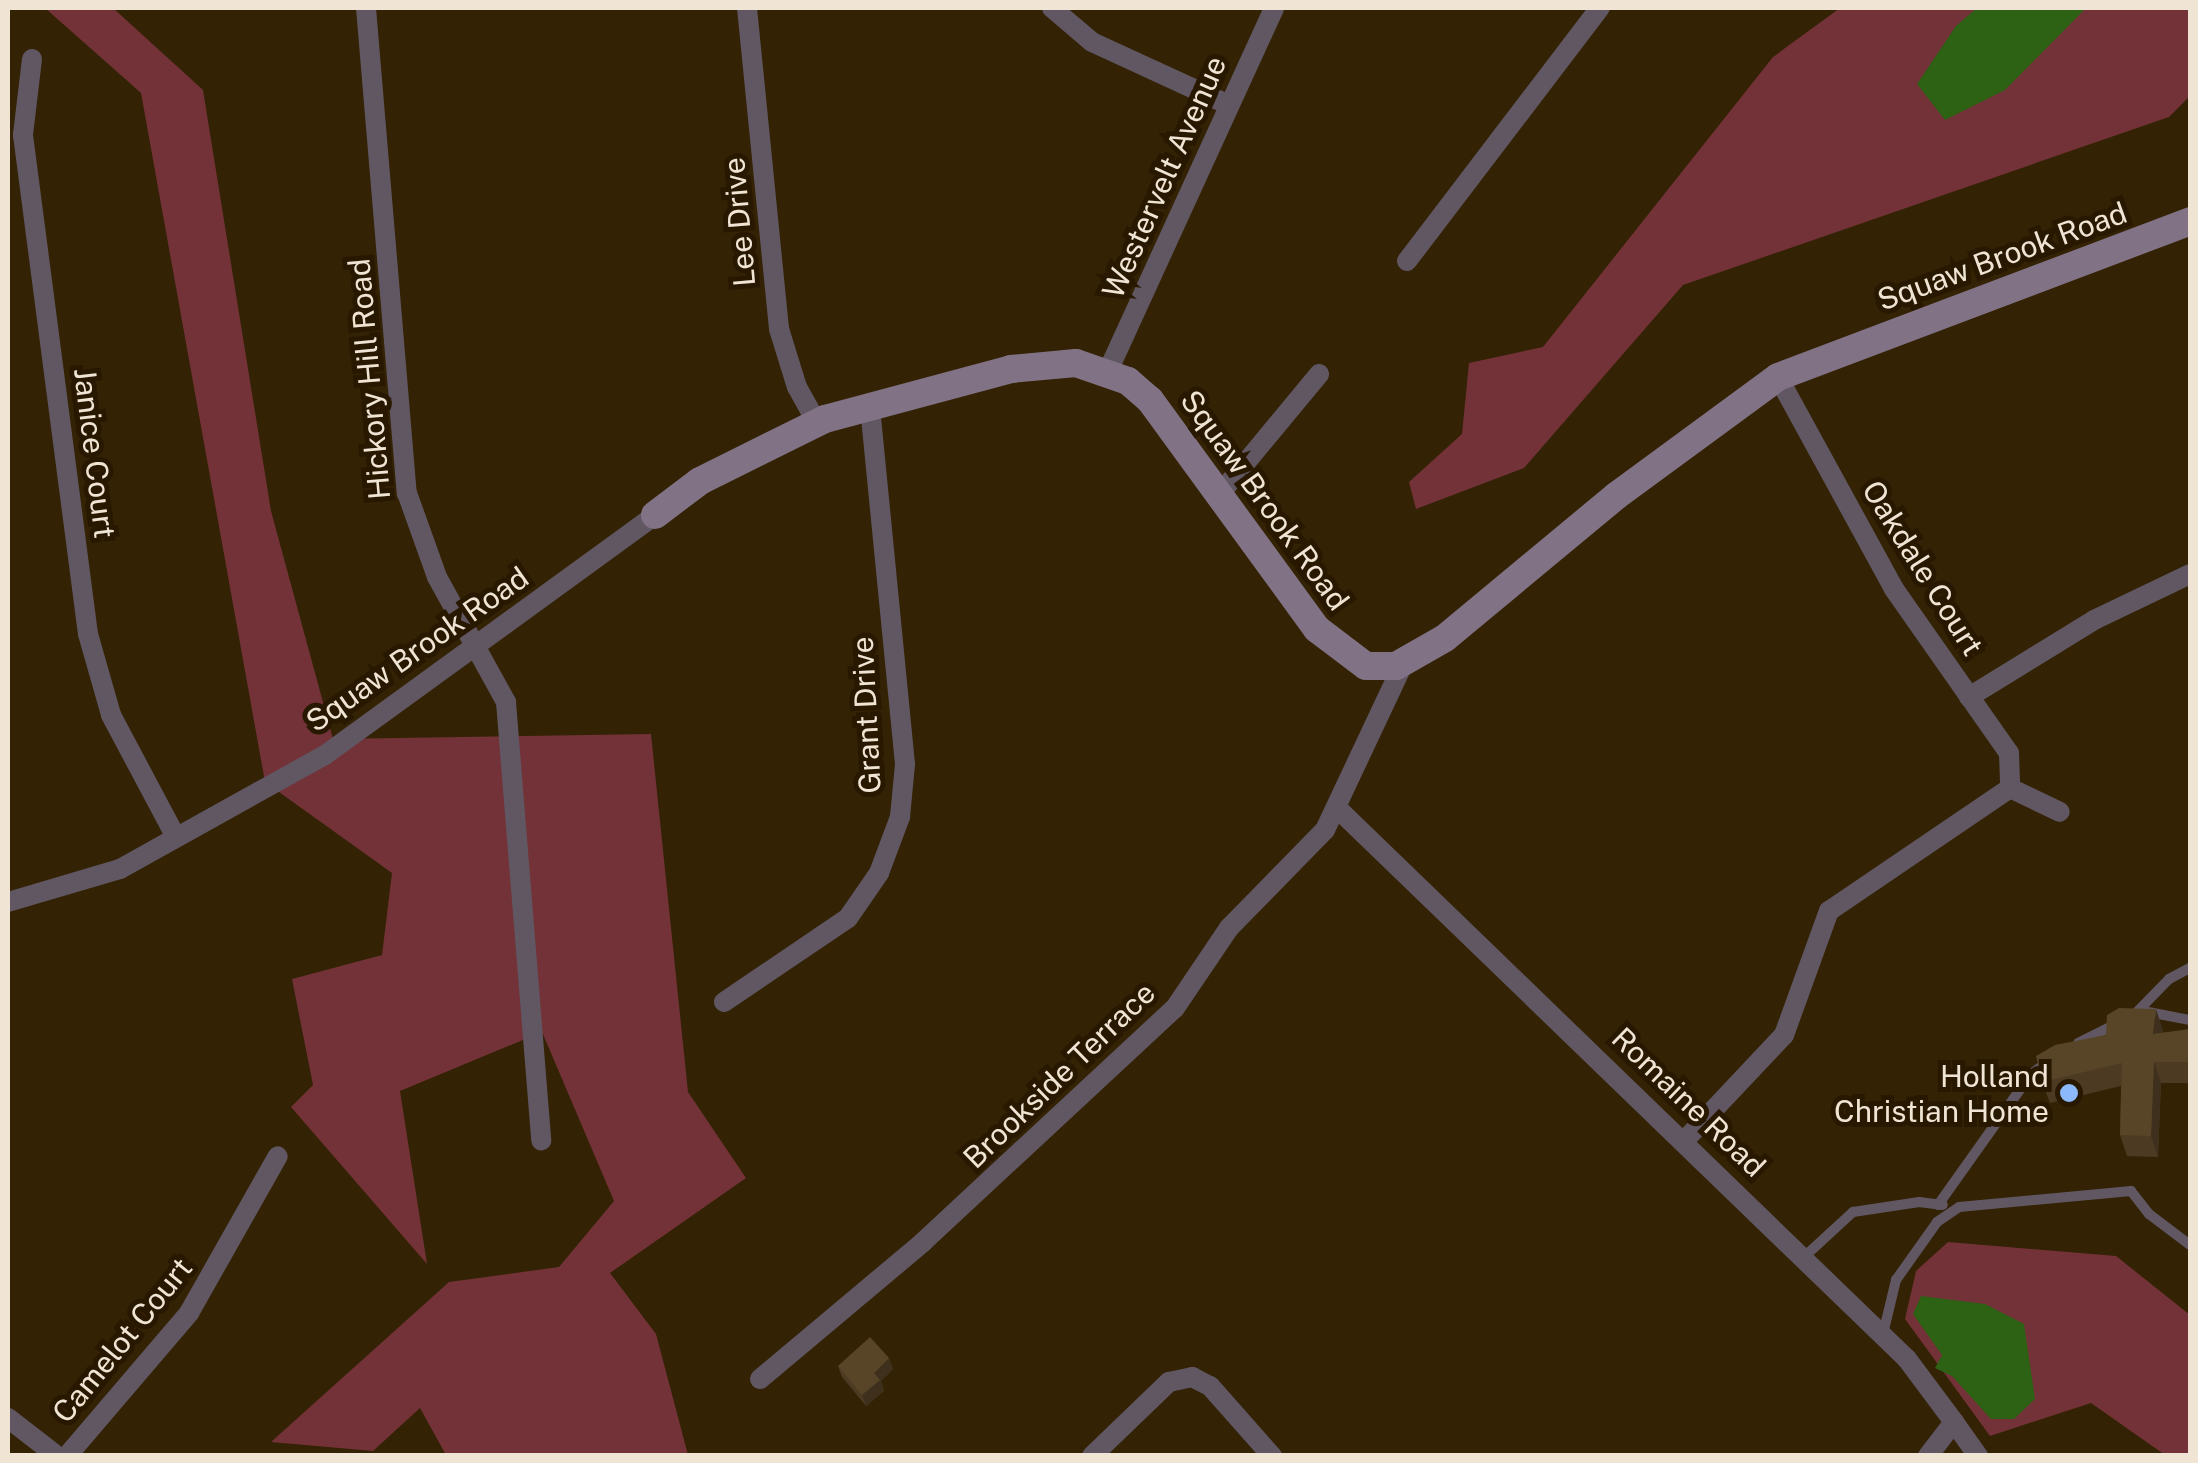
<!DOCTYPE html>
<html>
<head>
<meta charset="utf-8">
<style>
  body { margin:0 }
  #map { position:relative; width:2198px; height:1463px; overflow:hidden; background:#332204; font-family:"Public Sans",sans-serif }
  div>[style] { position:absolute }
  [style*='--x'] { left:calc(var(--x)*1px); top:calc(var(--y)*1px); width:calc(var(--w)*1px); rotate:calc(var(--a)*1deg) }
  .green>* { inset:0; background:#723237 }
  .water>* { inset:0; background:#2d6114 }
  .lane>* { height:10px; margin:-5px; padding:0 5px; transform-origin:5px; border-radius:5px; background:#605763 }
  .street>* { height:20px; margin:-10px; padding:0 10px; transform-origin:10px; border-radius:10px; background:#605763 }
  .secondary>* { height:28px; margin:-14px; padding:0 14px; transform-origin:14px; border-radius:14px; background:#817286 }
  .wall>* { inset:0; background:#4c3b22 }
  .shaded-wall>* { inset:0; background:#3e301c }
  .building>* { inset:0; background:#584528 }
  .dots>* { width:28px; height:28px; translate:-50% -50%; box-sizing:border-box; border:5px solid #291800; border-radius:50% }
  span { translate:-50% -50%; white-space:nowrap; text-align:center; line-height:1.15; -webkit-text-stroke:10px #291800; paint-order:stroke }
  .street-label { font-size:30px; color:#f0e5d4 }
  .poi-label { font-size:30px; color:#f0e5d4 }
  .right { translate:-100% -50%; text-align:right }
  .frame { position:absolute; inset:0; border:10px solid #f0e5d4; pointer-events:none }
</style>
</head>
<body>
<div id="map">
  <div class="green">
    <i style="clip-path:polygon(45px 8px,113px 8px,203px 90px,271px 511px,333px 739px,651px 734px,688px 1092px,746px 1178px,610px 1273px,656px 1334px,688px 1455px,446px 1455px,420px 1408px,373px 1451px,271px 1442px,449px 1282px,559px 1267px,614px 1201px,542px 1032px,400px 1091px,427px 1264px,291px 1107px,313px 1085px,292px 979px,382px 955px,392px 873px,265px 782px,141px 93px)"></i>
    <i style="clip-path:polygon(1840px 8px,2190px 8px,2190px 96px,2169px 117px,1683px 285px,1524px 468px,1416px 509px,1409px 482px,1462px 434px,1469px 363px,1543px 347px,1773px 57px)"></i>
    <i style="clip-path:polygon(1948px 1242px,2116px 1256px,2190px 1315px,2190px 1455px,2165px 1455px,2091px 1403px,1990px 1436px,1905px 1319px,1916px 1271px)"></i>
  </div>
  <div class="water">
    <i style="clip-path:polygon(1977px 8px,2086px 8px,2005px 90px,1945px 120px,1917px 84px,1956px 26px)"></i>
    <i style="clip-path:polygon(1921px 1296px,1985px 1304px,2024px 1324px,2035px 1399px,2014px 1419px,1991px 1419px,1952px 1376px,1935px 1368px,1942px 1355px,1913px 1314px)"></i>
  </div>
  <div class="lane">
    <i style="--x:2148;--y:1012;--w:43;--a:10.8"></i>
    <i style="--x:2135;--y:1014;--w:49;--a:-45.8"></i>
    <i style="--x:2169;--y:979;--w:24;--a:-28"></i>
    <i style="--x:2078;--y:1043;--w:42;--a:-26.6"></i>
    <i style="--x:1938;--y:1205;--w:161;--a:-54.6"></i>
    <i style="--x:2031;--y:1074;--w:19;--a:-36"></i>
    <i style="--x:1804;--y:1257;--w:67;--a:-42.6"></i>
    <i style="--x:1853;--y:1212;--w:67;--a:-8.6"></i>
    <i style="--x:1919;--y:1202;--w:24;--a:7"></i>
    <i style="--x:1883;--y:1334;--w:56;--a:-76.5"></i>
    <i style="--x:1896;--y:1280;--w:71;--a:-54.7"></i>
    <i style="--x:1937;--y:1222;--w:27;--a:-34"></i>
    <i style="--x:1959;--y:1207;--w:173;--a:-5.3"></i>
    <i style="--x:2131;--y:1191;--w:29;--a:52"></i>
    <i style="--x:2149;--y:1214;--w:51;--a:37.1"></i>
  </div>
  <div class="street">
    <i style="--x:366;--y:8;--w:487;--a:85.2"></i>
    <i style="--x:407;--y:493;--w:89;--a:70.3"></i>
    <i style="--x:437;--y:577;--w:143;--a:61.1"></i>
    <i style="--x:506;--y:702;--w:440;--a:85.4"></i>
    <i style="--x:747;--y:8;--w:323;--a:84.3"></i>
    <i style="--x:779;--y:329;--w:61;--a:72.8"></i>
    <i style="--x:797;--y:387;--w:41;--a:60.9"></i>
    <i style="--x:1052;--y:8;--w:52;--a:40.4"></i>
    <i style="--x:1092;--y:42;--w:151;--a:24.7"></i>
    <i style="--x:32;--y:59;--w:77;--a:96.8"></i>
    <i style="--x:23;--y:135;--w:503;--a:82.58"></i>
    <i style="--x:88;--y:634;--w:84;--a:74.1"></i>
    <i style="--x:111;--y:715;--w:138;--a:62"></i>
    <i style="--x:1407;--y:261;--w:318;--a:-52.7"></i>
    <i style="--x:1108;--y:371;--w:399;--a:-65.4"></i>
    <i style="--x:1778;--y:377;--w:242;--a:61.3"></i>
    <i style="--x:1894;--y:589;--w:200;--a:55"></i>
    <i style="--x:2009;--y:753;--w:35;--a:88"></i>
    <i style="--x:2010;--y:788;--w:55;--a:25.6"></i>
    <i style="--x:1219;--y:495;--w:157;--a:-50.4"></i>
    <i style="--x:1969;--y:697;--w:147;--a:-31.6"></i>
    <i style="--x:2094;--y:620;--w:106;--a:-25.6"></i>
    <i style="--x:1337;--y:808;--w:793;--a:44.03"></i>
    <i style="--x:1907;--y:1359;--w:79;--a:53.3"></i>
    <i style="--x:1954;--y:1422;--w:43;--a:127.4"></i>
    <i style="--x:8;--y:902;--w:117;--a:-16.4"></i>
    <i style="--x:120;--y:869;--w:235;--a:-29.1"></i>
    <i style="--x:325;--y:755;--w:408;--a:-36"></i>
    <i style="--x:724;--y:1002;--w:150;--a:-34.1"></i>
    <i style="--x:848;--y:918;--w:55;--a:-55.4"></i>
    <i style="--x:879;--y:873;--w:60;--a:-69.4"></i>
    <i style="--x:900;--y:817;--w:53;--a:-84.6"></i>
    <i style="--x:905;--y:764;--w:361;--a:-95.6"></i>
    <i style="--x:1685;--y:1140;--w:144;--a:-46.7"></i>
    <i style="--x:1784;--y:1035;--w:132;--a:-70.1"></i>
    <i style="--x:1829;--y:911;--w:219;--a:-34.2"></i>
    <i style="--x:760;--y:1379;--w:213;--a:-40"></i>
    <i style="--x:923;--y:1242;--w:344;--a:-42.9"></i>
    <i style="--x:1175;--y:1008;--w:97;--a:-56"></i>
    <i style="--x:1229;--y:928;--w:137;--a:-45.6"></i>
    <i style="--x:1325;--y:830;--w:183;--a:-64.8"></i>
    <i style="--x:8;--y:1418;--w:62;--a:37.8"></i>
    <i style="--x:1954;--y:1422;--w:42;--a:54.8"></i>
    <i style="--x:67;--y:1456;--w:188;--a:-49.5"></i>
    <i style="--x:189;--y:1313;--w:180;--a:-60.5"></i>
    <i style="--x:1092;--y:1456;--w:107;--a:-43.9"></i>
    <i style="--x:1169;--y:1382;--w:24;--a:-12"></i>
    <i style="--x:1192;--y:1377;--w:20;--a:27"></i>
    <i style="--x:1210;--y:1386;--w:94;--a:48.5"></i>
  </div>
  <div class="secondary">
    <i style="--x:655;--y:515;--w:56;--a:-37.1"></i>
    <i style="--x:700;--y:481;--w:140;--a:-26.4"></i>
    <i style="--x:825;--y:419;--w:193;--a:-15"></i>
    <i style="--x:1011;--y:369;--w:65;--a:-5.3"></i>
    <i style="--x:1076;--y:363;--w:55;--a:19.1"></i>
    <i style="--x:1128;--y:381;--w:29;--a:41"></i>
    <i style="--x:1150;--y:400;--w:283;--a:53.9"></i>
    <i style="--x:1317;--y:629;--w:61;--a:37.1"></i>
    <i style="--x:1366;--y:666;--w:30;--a:0"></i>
    <i style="--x:1396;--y:666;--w:56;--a:-29.7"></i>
    <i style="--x:1445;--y:638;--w:222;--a:-39.7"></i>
    <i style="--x:1616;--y:496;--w:201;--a:-36.3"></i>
    <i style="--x:1778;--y:377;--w:441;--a:-20.7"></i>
  </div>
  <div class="wall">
    <i style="clip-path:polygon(2190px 1029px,2190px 1083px,2161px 1083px,2158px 1157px,2127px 1156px,2120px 1135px,2121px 1086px,2050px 1103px,2042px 1082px,2163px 1030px,2163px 1033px)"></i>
    <i style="clip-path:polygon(889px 1358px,893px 1369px,881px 1381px,884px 1391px,866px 1406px,842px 1377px,838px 1366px)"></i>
  </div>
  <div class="shaded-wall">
    <i style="clip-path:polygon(2156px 1009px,2163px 1030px,2161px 1055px,2153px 1034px)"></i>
    <i style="clip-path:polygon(2154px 1062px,2161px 1083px,2158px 1157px,2151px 1136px)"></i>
    <i style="clip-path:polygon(889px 1358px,893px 1369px,881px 1381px,884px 1391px,866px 1406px,862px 1395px,874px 1373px)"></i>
  </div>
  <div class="building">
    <i style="clip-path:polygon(2119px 1008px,2156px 1009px,2153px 1034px,2190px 1029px,2190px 1062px,2154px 1062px,2151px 1136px,2120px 1135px,2122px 1063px,2042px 1082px,2036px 1056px,2055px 1045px,2106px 1035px,2107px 1015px)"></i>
    <i style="clip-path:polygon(870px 1337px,889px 1358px,874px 1373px,880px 1380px,862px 1395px,838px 1366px)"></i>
  </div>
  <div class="dots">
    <i style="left:2069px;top:1093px;background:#8bb9fc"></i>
  </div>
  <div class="street-label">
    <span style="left:1164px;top:177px;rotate:-66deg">Westervelt Avenue</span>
    <span style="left:739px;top:222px;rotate:-95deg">Lee Drive</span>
    <span style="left:2002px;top:256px;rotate:-20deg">Squaw Brook Road</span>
    <span style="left:369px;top:379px;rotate:-95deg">Hickory Hill Road</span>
    <span style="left:95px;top:453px;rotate:83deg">Janice Court</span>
    <span style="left:1265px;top:500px;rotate:54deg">Squaw Brook Road</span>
    <span style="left:1923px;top:568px;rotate:58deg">Oakdale Court</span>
    <span style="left:417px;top:649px;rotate:-35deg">Squaw Brook Road</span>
    <span style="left:866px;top:715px;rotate:-93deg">Grant Drive</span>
    <span style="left:1059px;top:1075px;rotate:-44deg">Brookside Terrace</span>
    <span style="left:1689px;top:1102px;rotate:44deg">Romaine Road</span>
    <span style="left:122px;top:1340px;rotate:-51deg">Camelot Court</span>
  </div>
  <div class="poi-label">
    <span class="right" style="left:2049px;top:1093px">Holland<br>Christian Home</span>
  </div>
  <div class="frame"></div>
</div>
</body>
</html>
